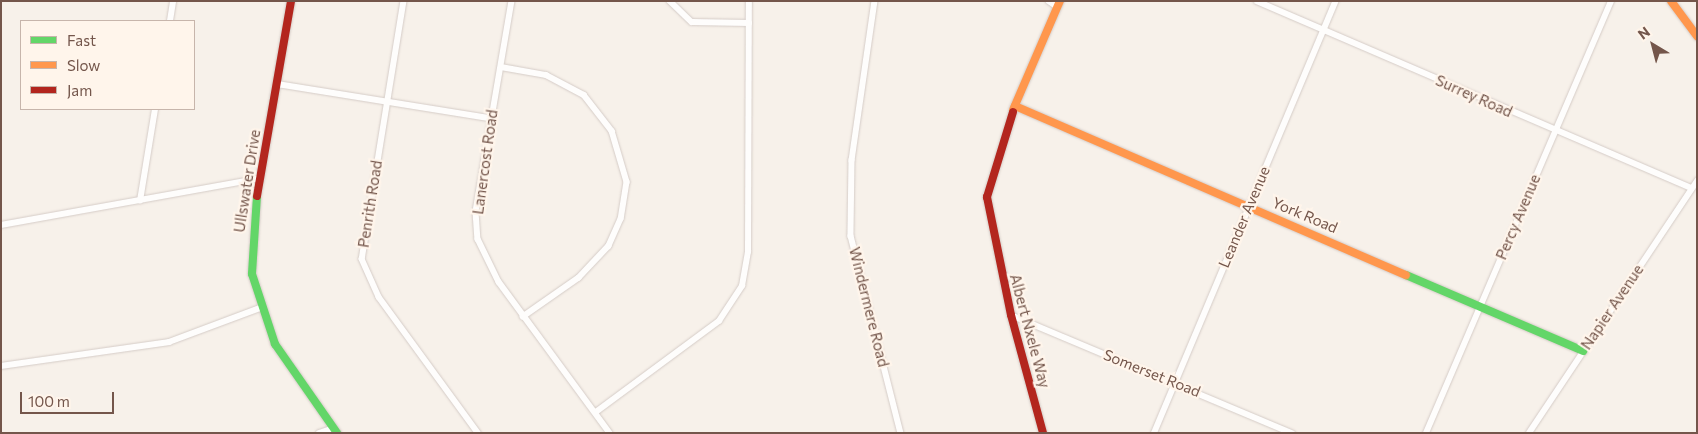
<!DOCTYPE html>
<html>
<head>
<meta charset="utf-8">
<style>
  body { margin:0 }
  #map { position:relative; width:1698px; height:434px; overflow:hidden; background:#f7f1ea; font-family:Commissioner,sans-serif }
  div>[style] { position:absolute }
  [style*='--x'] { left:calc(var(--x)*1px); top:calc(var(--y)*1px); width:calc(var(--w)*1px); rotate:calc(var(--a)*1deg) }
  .roads { filter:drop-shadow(0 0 1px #d5ccc7) drop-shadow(0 0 1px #d5ccc7) }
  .street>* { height:5.5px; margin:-2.75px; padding:0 2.75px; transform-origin:2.75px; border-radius:2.75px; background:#fefdfc }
  .fast>* { height:8px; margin:-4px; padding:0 4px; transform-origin:4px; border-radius:4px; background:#63d668 }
  .slow>* { height:8px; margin:-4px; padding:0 4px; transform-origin:4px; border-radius:4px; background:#ff974d }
  .jam>* { height:8px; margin:-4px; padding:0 4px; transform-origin:4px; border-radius:4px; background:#b3261e }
  span { translate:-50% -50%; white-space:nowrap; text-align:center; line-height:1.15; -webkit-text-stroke:4.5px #fff5eb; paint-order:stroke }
  .street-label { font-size:15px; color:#74564b }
  .frame { position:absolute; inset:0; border:2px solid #74564b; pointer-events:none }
  .legend { position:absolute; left:20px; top:20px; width:175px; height:90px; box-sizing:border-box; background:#fff5eb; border:1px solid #c7b5ab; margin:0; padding:6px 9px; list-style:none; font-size:15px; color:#74564b }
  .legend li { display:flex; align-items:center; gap:10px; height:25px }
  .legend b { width:25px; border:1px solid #c7b5ab }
  .north { position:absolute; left:1628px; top:20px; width:50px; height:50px; -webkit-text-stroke:4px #fff5eb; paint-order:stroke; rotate:323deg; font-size:14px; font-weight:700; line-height:20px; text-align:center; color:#74564b }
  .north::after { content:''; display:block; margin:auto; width:18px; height:22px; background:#74564b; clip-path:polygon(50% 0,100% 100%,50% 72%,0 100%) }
  .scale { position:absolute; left:20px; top:392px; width:94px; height:22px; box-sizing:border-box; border:2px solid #74564b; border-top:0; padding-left:6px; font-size:15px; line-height:18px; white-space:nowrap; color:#74564b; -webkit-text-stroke:4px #fff5eb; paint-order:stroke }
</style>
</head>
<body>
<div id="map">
  <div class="roads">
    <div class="street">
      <i style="--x:404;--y:1;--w:261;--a:99.2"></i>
      <i style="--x:362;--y:259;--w:42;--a:65.9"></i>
      <i style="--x:379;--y:297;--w:168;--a:53.9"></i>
      <i style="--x:512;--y:1;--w:214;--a:99.7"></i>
      <i style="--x:476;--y:212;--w:27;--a:86"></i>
      <i style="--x:478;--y:239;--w:48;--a:64"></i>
      <i style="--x:499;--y:282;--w:187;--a:53.7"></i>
      <i style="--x:670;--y:1;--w:30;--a:44"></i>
      <i style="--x:692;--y:22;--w:57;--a:1"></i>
      <i style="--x:875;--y:1;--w:161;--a:98.2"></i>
      <i style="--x:852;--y:160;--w:76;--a:90.8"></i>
      <i style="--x:851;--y:236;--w:203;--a:75.8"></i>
      <i style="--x:1049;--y:1;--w:11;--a:34"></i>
      <i style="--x:1257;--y:1;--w:473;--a:23.3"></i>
      <i style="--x:170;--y:21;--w:20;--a:-81"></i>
      <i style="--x:501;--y:67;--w:46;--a:10.1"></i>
      <i style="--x:546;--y:75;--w:43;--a:27.8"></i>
      <i style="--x:584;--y:95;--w:46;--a:52.1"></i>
      <i style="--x:612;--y:131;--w:53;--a:73.6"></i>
      <i style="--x:627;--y:182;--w:37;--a:99"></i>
      <i style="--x:621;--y:219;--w:30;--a:114"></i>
      <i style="--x:609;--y:246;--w:44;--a:133.2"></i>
      <i style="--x:579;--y:278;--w:68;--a:145.1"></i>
      <i style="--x:277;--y:84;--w:216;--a:9.1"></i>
      <i style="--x:140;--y:201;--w:93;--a:-80.7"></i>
      <i style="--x:1;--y:225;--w:264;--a:-10.2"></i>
      <i style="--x:1011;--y:315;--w:305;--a:22.8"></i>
      <i style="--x:1;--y:366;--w:170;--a:-8.1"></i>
      <i style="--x:169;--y:342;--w:97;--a:-20.5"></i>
      <i style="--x:596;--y:412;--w:153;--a:-36.5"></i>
      <i style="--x:719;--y:321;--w:42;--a:-56.7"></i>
      <i style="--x:742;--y:286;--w:35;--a:-80"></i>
      <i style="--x:748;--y:252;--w:251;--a:-89.8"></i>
      <i style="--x:319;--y:433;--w:16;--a:-18"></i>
      <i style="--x:1154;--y:433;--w:469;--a:-67.2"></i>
      <i style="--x:1426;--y:433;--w:470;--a:-66.8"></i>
      <i style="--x:1529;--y:433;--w:303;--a:-56.3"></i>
    </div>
    <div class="fast">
      <i style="--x:257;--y:196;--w:78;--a:93.7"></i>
      <i style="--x:252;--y:274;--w:74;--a:71.8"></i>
      <i style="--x:275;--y:344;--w:108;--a:55.1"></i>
      <i style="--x:1406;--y:275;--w:193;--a:23.2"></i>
    </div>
    <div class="slow">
      <i style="--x:1671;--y:1;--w:44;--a:53.4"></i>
      <i style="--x:1015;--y:106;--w:426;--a:23.4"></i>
      <i style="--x:1013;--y:110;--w:119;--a:-66.7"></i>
    </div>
    <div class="jam">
      <i style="--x:1013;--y:112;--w:89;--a:107"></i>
      <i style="--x:987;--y:197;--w:120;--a:78.5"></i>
      <i style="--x:1011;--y:315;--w:122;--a:74.8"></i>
      <i style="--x:257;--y:196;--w:198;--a:-80.1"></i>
    </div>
  </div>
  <div class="street-label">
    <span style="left:1474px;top:96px;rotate:24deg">Surrey Road</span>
    <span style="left:485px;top:162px;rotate:-82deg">Lanercost Road</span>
    <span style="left:247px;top:181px;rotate:-81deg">Ullswater Drive</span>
    <span style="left:370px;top:204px;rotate:-81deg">Penrith Road</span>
    <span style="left:1305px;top:215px;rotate:23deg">York Road</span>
    <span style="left:1244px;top:217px;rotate:-67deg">Leander Avenue</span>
    <span style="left:1518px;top:217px;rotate:-67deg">Percy Avenue</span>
    <span style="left:869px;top:307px;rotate:76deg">Windermere Road</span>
    <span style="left:1612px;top:307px;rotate:-56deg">Napier Avenue</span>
    <span style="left:1030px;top:331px;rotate:75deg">Albert Nxele Way</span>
    <span style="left:1152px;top:373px;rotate:22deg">Somerset Road</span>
  </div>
  <div class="frame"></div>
  <ul class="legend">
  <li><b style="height:6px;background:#63d668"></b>Fast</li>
  <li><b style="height:6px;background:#ff974d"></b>Slow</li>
  <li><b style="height:6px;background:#b3261e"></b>Jam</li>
  </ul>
  <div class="north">N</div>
  <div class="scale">100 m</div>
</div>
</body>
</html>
